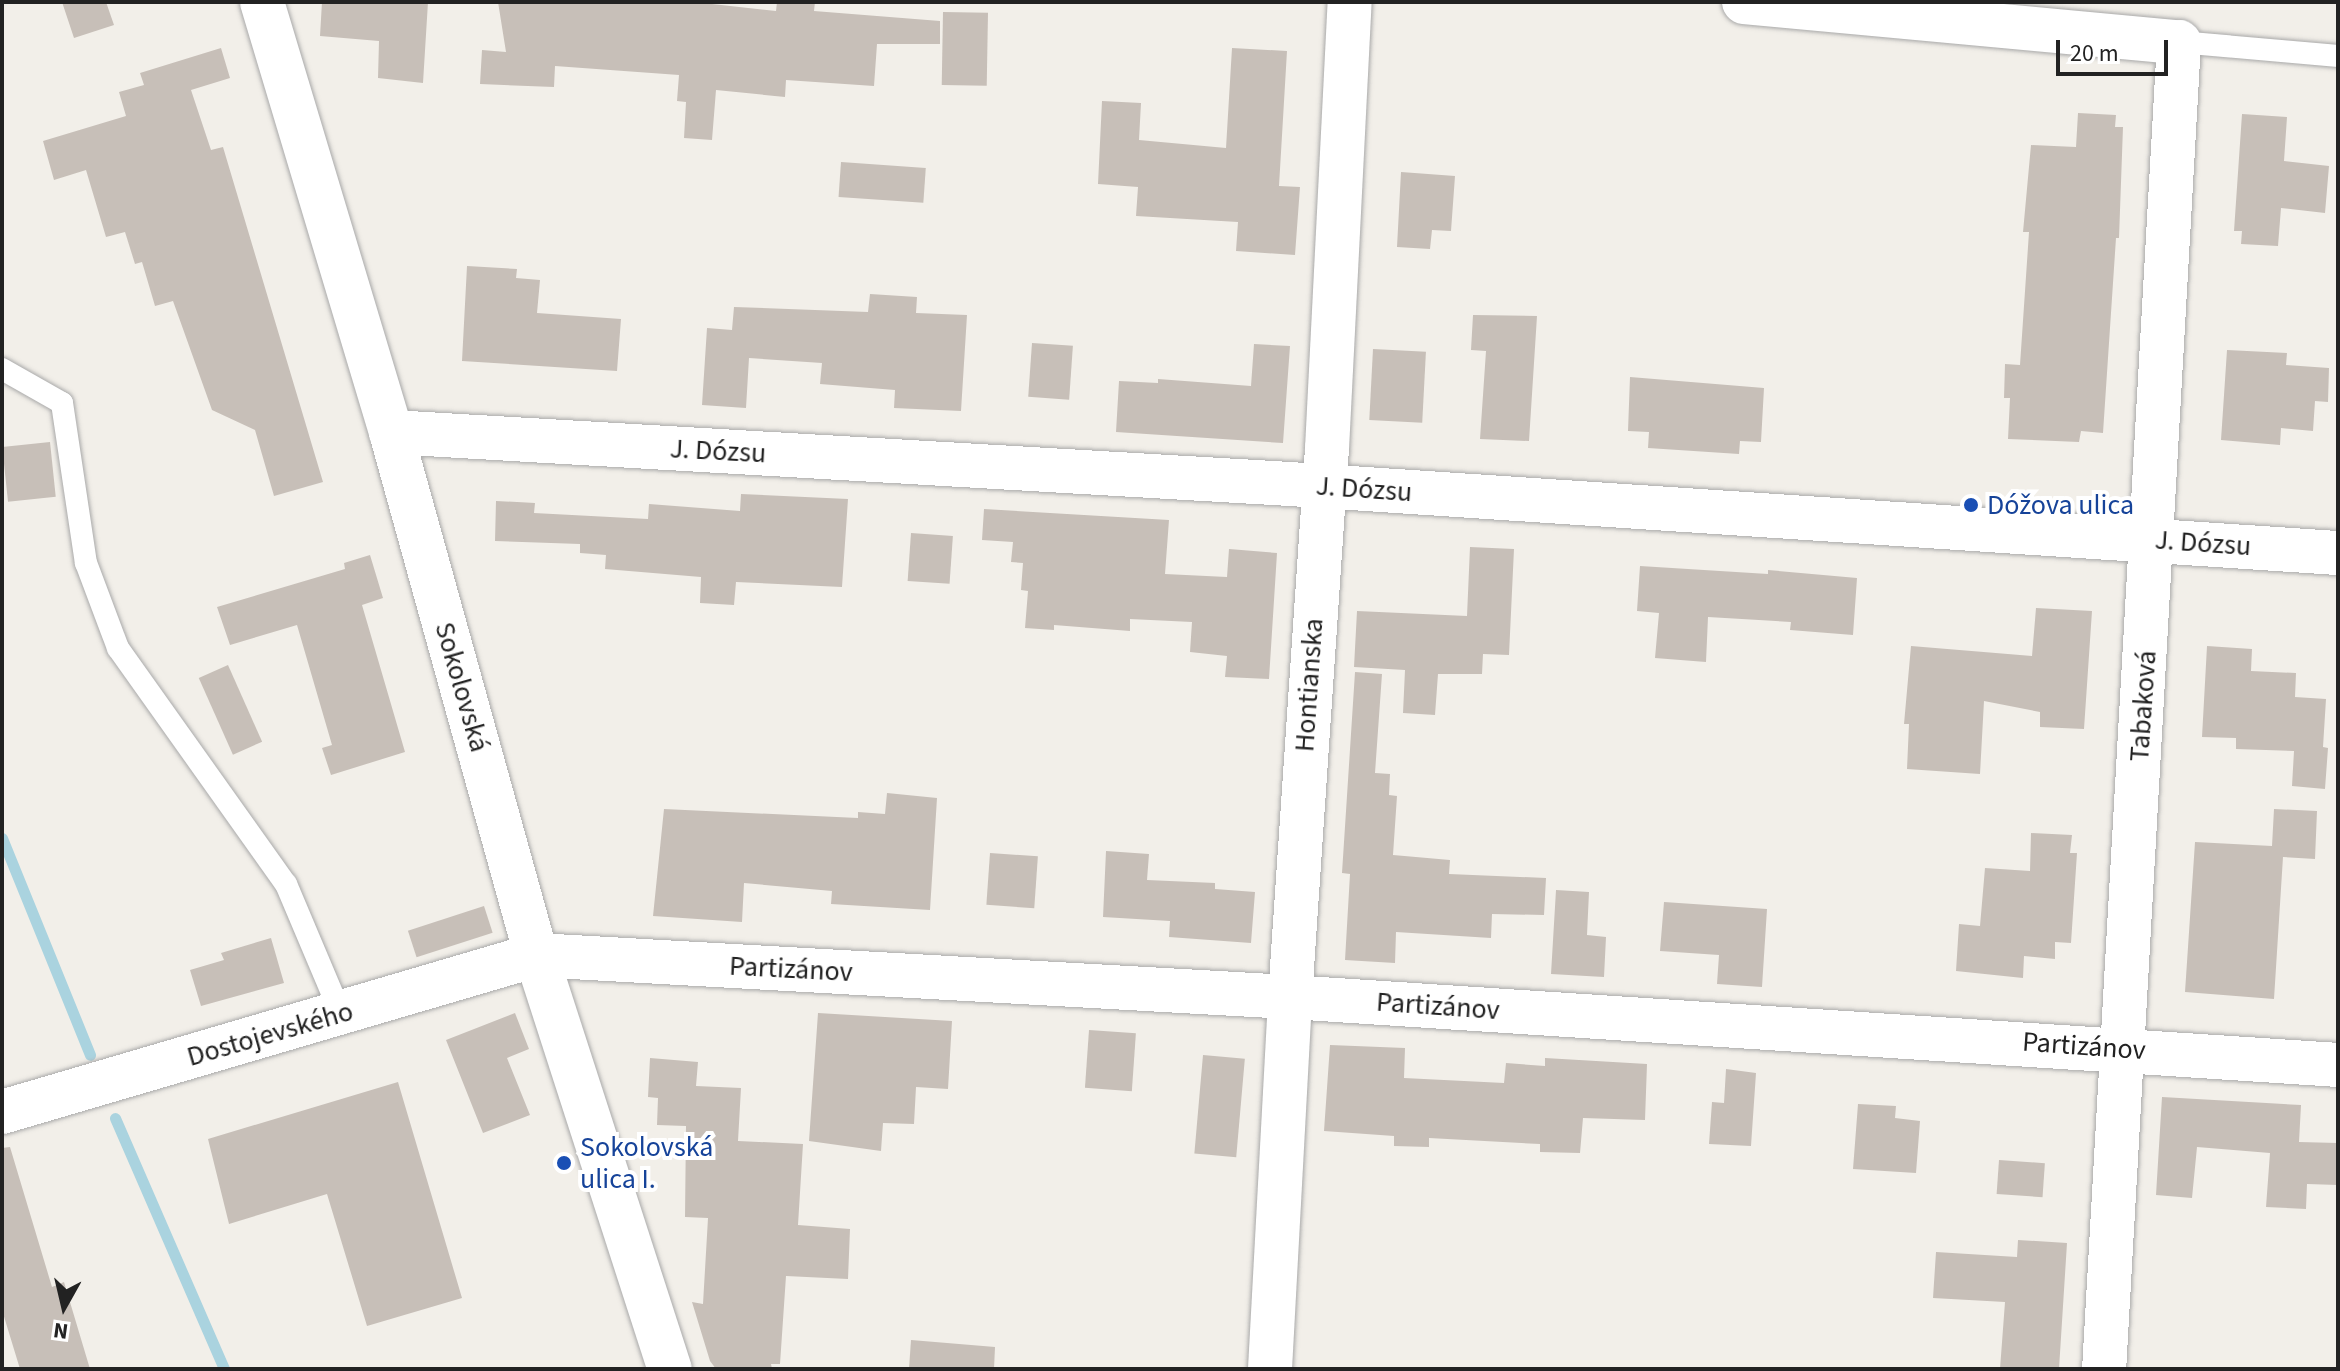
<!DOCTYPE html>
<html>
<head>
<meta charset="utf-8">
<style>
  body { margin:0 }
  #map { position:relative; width:2340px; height:1371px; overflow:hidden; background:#f2efe9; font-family:"Source Sans 3",sans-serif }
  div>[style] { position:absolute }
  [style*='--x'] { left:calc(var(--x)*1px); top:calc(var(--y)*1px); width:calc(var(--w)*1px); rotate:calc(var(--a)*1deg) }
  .stream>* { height:11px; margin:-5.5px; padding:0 5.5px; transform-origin:5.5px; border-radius:5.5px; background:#aad3df }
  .building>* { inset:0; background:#c7bfb8; transform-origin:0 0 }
  .roads { filter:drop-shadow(0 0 2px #a9a9a9) drop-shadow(0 0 2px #a9a9a9) }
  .lane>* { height:22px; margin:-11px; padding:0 11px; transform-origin:11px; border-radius:11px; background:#fff }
  .street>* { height:44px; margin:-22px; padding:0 22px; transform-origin:22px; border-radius:22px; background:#fff }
  .dots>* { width:22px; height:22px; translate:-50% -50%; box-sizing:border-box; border:4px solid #fff; border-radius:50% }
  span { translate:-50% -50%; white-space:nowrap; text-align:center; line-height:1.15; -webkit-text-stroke:8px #fff; paint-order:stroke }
  .street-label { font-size:28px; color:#222 }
  .transit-label { font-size:28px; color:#164399 }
  .left { translate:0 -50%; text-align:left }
  .frame { position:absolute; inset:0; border:4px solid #222; pointer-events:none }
  .north { position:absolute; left:24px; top:1267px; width:80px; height:80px; -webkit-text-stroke:6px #fff; paint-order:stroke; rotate:188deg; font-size:22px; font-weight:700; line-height:32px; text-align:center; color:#222 }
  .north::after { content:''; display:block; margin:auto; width:28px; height:36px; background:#222; clip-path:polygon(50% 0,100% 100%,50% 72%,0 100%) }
  .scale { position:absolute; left:2056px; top:40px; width:112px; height:36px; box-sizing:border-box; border:4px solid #222; border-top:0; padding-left:10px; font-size:24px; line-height:28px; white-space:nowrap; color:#222; -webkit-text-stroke:6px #fff; paint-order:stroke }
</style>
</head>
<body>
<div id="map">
  <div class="stream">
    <i style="--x:2;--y:838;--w:234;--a:67.9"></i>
    <i style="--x:115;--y:1118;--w:274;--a:66.5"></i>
  </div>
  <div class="building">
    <i style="clip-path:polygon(62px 2px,106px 2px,114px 25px,74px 38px)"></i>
    <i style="clip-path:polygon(322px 2px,428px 2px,423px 83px,378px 78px,379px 41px,320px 36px)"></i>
    <i style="clip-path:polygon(498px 2px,694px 2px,776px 11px,777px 2px,815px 2px,814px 11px,940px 21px,940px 44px,877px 44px,874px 86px,786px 80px,785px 97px,716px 90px,712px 140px,684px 138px,686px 102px,677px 101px,679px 75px,555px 66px,554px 87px,480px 84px,482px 50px,506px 52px)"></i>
    <i style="left:943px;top:12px;width:45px;height:73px;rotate:1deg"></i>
    <i style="clip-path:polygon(221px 48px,230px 78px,191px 90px,211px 150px,223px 147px,323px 482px,274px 496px,255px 430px,212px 410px,173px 301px,155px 306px,142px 262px,135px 264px,125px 232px,106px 237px,86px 170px,54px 180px,43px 141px,126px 116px,119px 92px,144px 85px,140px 73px)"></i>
    <i style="clip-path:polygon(1232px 48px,1287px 51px,1279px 186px,1300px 187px,1295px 255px,1236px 251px,1238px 222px,1136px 216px,1138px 187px,1098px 184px,1102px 101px,1141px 103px,1139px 140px,1226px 148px)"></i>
    <i style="clip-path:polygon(2078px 113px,2116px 115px,2115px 127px,2123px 127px,2119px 238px,2116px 238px,2103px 433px,2081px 431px,2079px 442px,2008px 439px,2010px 398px,2004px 398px,2005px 364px,2020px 365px,2029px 232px,2023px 232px,2031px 145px,2076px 147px)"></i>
    <i style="clip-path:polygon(2242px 114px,2287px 117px,2284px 161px,2329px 166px,2325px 213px,2281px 208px,2278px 246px,2241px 244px,2242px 231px,2234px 231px)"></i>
    <i style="left:841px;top:162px;width:85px;height:35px;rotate:4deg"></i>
    <i style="clip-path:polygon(1401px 172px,1455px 176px,1451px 231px,1432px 230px,1430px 249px,1397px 247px)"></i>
    <i style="clip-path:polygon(467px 266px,517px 269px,516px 278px,540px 280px,537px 313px,621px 319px,617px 371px,462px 361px)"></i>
    <i style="clip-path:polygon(870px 294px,917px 297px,916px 313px,967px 315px,961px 411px,894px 408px,895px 390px,820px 384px,822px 363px,749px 358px,746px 408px,702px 405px,707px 328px,732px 330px,734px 307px,868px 312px)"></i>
    <i style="clip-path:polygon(1473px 315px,1537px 316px,1529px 441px,1480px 439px,1486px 351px,1471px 350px)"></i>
    <i style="left:1032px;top:343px;width:41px;height:54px;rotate:4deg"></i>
    <i style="clip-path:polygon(1254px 344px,1290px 346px,1283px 443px,1116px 432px,1119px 381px,1158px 383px,1158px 379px,1251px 386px)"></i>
    <i style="left:1373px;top:349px;width:53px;height:71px;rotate:3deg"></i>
    <i style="clip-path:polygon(2227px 350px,2287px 353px,2286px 365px,2329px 368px,2328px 402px,2315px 401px,2313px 431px,2281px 428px,2280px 445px,2221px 440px)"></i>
    <i style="clip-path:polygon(1630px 377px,1764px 388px,1761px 442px,1740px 441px,1739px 454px,1648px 448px,1649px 432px,1628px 431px)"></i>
    <i style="left:50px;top:442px;width:55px;height:48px;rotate:84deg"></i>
    <i style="clip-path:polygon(741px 494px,848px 499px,842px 587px,736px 582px,734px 605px,700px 603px,701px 577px,605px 569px,606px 555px,580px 553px,580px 544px,495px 541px,496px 501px,535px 503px,534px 513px,648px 519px,649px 504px,740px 511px)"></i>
    <i style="clip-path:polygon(984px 509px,1169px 520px,1165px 574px,1227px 577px,1229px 549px,1277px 553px,1269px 679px,1225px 677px,1227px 656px,1190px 652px,1192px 622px,1130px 619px,1130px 631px,1054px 625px,1054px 630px,1025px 628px,1028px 591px,1021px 590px,1023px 563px,1011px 562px,1013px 542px,982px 540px)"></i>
    <i style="left:911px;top:533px;width:42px;height:48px;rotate:4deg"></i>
    <i style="clip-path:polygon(1470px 547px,1514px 549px,1509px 655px,1483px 654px,1482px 674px,1438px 674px,1435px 715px,1403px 713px,1405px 670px,1354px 667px,1357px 611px,1467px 616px)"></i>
    <i style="clip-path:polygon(370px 555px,383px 598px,362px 605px,405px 752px,331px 775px,322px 748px,332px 745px,297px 625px,230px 645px,217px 607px,345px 569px,344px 563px)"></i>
    <i style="clip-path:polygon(1640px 566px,1768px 574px,1768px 570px,1857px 578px,1853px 635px,1790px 630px,1791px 622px,1708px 617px,1706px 662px,1655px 658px,1659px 613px,1637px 611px)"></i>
    <i style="clip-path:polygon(2036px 608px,2092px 611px,2084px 729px,2040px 727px,2040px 712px,1984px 701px,1980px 774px,1907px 769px,1909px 724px,1904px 724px,1911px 646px,2032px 656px)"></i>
    <i style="clip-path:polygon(2207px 646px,2252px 649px,2251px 671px,2296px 673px,2295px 697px,2326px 699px,2323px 747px,2328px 748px,2325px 789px,2292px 786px,2294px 751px,2236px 749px,2236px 738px,2202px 737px)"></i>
    <i style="left:228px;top:665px;width:84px;height:32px;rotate:66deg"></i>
    <i style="clip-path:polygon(1355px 672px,1382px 674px,1375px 773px,1390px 774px,1389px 795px,1397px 796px,1393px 855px,1450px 860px,1449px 874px,1546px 878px,1544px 915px,1492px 914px,1491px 938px,1396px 932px,1395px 963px,1345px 960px,1350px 874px,1342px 873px)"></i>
    <i style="clip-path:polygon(887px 793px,937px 798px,930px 910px,831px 904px,832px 891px,744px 883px,742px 922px,653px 916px,664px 809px,858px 818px,858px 812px,885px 814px)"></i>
    <i style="clip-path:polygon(2274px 809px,2317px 811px,2315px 859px,2283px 857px,2274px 999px,2185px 992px,2195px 842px,2272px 846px)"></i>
    <i style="clip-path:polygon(2031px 833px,2072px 835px,2070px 853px,2077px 853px,2071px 943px,2055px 942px,2055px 959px,2024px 956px,2023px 978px,1956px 971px,1959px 924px,1980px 926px,1985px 868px,2030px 871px)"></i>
    <i style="clip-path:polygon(1106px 851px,1149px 854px,1147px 880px,1215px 883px,1215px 889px,1255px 892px,1251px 943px,1169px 937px,1170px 921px,1103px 917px)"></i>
    <i style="left:990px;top:853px;width:48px;height:52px;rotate:4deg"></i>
    <i style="clip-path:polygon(1556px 890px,1589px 892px,1587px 935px,1606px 937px,1604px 977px,1551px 974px)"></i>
    <i style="clip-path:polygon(1664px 902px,1767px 909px,1762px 987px,1717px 984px,1719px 955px,1660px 951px)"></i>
    <i style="left:484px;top:906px;width:28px;height:80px;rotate:72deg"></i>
    <i style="clip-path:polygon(271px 938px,284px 983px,201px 1006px,190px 970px,224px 960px,221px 953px)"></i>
    <i style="clip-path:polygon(515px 1013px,529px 1049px,507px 1058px,530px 1115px,483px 1133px,446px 1040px)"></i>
    <i style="clip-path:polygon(818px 1013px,952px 1021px,948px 1089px,916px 1087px,914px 1124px,883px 1123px,881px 1151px,809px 1141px)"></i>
    <i style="left:1089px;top:1030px;width:47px;height:58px;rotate:4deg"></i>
    <i style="clip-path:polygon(1330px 1045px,1405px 1048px,1404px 1078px,1504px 1083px,1506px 1063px,1545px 1066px,1545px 1058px,1647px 1064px,1645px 1120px,1583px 1118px,1580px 1153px,1540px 1152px,1540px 1144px,1429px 1138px,1429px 1147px,1394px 1146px,1394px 1136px,1324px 1131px)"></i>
    <i style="left:1203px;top:1055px;width:42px;height:99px;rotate:5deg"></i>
    <i style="clip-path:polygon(650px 1058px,698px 1062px,696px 1086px,741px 1088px,738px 1141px,803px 1144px,798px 1225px,850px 1229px,848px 1279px,786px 1276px,780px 1364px,771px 1364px,772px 1369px,716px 1369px,710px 1361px,692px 1302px,703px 1304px,708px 1218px,685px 1217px,686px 1126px,657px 1125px,658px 1098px,648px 1097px)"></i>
    <i style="clip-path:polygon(1726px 1069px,1756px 1073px,1751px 1146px,1709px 1144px,1712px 1102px,1724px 1103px)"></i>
    <i style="clip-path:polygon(398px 1082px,462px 1298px,367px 1326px,327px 1194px,229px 1224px,208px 1139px)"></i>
    <i style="clip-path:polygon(2162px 1097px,2301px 1105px,2299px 1142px,2338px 1143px,2338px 1185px,2307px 1184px,2306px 1209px,2266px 1207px,2270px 1153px,2197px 1147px,2192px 1198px,2156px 1195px)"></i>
    <i style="clip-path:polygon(1858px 1104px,1896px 1106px,1895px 1118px,1920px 1121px,1916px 1173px,1853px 1169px)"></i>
    <i style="clip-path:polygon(10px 1147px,52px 1287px,64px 1282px,90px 1369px,20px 1369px,2px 1310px,2px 1148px)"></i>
    <i style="left:1999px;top:1160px;width:46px;height:34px;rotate:4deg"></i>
    <i style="clip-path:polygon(2018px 1240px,2067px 1243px,2059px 1369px,2000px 1369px,2005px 1302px,1933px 1298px,1936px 1252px,2017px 1257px)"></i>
    <i style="clip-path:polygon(911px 1340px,995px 1347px,994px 1369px,909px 1369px)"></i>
  </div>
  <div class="roads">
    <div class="lane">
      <i style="--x:2179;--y:42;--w:160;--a:5"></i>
      <i style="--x:2;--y:369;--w:69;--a:29.5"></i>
      <i style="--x:62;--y:403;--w:162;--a:81.5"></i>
      <i style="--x:86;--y:563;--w:91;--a:69.4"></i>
      <i style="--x:118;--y:648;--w:290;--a:54.6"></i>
      <i style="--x:286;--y:884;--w:141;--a:67.1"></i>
    </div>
    <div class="street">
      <i style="--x:262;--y:2;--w:449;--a:73.3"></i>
      <i style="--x:391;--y:432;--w:543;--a:74.5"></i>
      <i style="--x:536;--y:955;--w:435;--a:72.1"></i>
      <i style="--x:1744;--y:2;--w:437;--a:5.3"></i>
      <i style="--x:2179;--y:42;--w:1329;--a:93.23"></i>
      <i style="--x:391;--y:432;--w:901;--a:3.31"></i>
      <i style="--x:1290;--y:484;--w:1050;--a:3.77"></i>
      <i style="--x:2;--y:1112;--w:557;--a:-16.38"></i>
      <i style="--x:536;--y:955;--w:755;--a:3.19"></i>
      <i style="--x:1290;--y:997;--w:1050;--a:3.71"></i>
      <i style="--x:1270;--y:1369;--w:373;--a:-86.9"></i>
      <i style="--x:1290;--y:997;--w:549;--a:-86.14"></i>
      <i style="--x:1327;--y:449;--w:448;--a:-87.1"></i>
    </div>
  </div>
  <div class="dots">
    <i style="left:1971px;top:505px;background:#1a4fb4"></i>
    <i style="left:564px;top:1163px;background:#1a4fb4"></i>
  </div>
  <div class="street-label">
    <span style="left:718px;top:451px;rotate:3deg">J. Dózsu</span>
    <span style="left:1364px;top:489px;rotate:4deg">J. Dózsu</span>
    <span style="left:2203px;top:543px;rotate:4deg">J. Dózsu</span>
    <span style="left:1309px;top:685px;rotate:-86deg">Hontianska</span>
    <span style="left:462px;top:687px;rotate:74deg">Sokolovská</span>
    <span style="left:2143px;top:706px;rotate:-86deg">Tabaková</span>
    <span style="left:791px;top:969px;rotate:3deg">Partizánov</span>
    <span style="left:1438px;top:1006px;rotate:4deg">Partizánov</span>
    <span style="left:270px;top:1034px;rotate:-16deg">Dostojevského</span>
    <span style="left:2084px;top:1046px;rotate:4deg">Partizánov</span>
  </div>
  <div class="transit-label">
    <span class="left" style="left:1987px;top:505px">Dóžova ulica</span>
    <span class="left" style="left:580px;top:1163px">Sokolovská<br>ulica I.</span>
  </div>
  <div class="frame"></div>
  <div class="north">N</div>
  <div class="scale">20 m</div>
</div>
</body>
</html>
